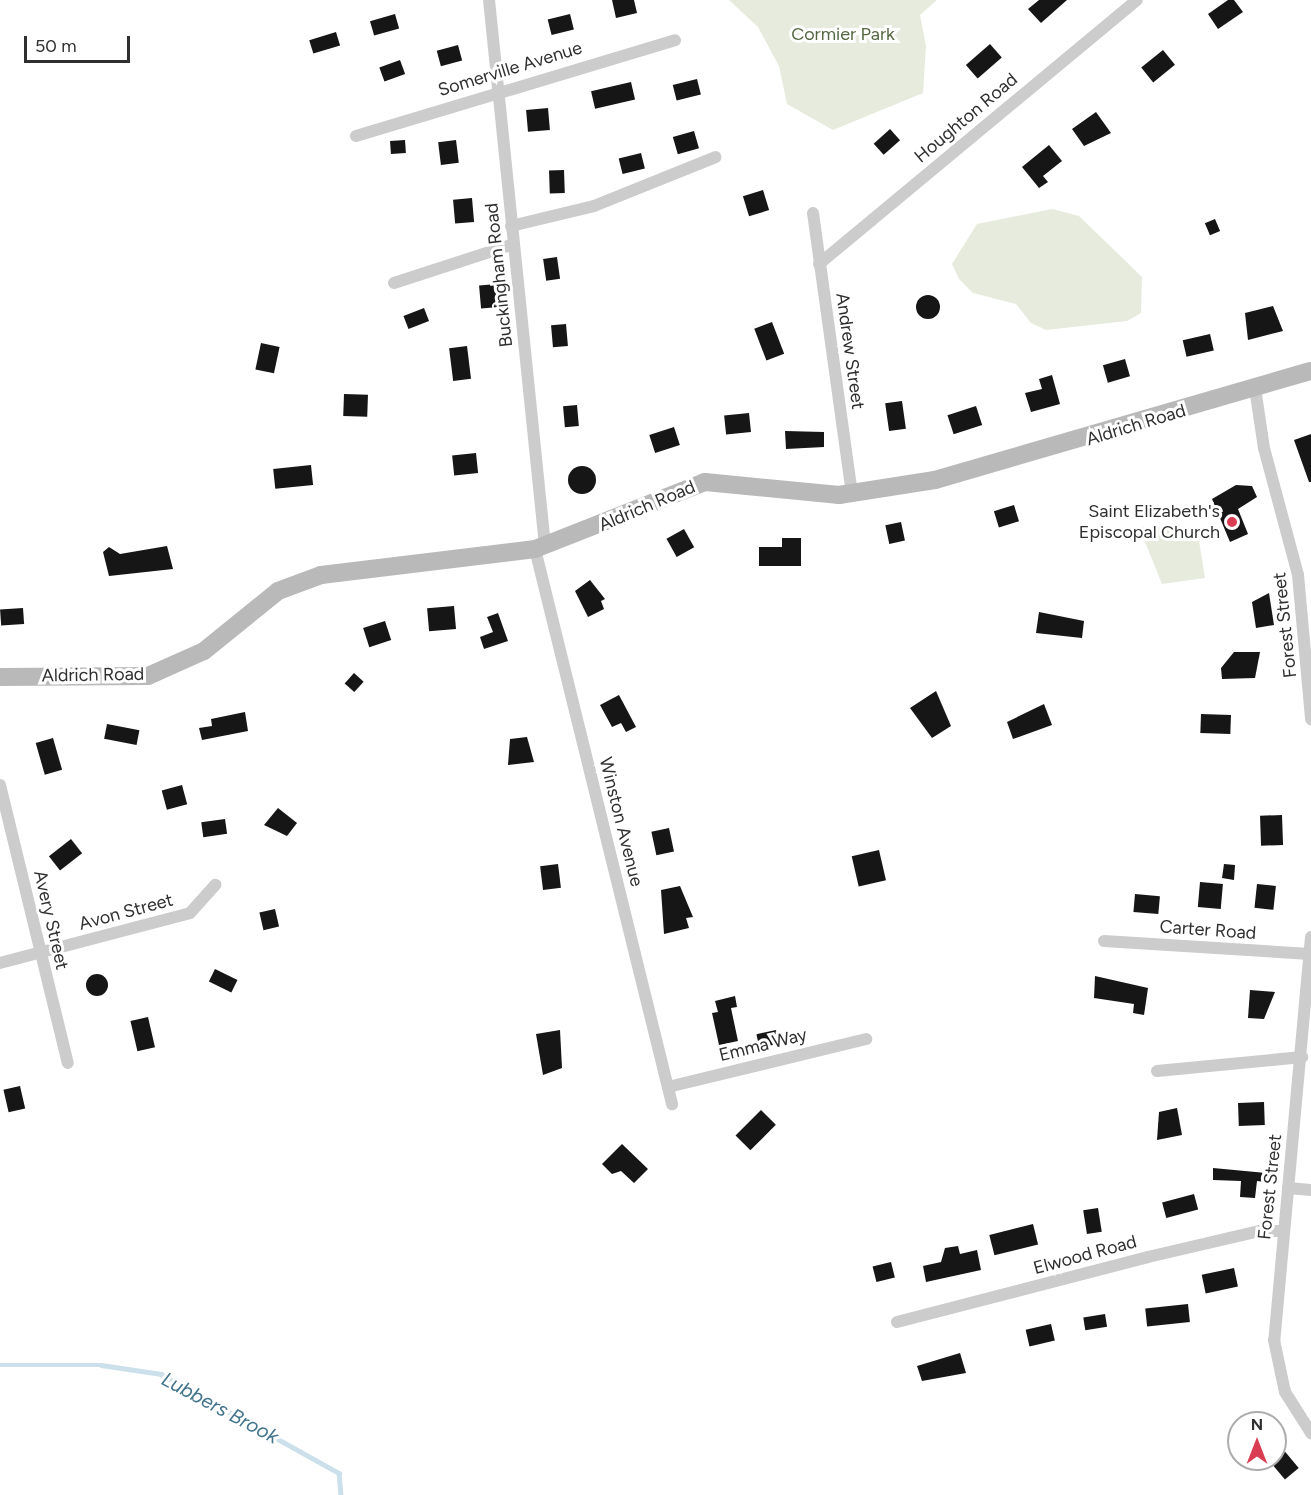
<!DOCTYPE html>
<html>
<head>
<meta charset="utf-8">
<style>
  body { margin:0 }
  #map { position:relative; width:1311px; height:1495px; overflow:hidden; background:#fff; font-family:Figtree,sans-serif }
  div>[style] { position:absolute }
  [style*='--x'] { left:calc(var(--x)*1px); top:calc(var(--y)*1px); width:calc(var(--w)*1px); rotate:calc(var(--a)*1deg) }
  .green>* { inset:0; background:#e6ebdd }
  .stream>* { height:4.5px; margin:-2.25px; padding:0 2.25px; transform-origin:2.25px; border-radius:2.25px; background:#cbe0ea }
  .building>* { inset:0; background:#161616; transform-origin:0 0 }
  .round { border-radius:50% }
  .street>* { height:12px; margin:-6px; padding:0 6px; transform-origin:6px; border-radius:6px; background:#ccc }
  .secondary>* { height:18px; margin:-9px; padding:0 9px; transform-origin:9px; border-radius:9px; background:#b9b9b9 }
  .dots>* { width:16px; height:16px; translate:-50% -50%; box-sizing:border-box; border:3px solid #fff; border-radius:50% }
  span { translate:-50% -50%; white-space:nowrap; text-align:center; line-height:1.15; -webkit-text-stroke:6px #fff; paint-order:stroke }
  .park-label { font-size:18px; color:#54683f }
  .street-label { font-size:18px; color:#2f2f2f }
  .poi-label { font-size:18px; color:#2f2f2f }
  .right { translate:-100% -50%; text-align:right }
  .water-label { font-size:20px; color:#42748c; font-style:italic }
  .north { position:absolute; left:1227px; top:1411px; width:60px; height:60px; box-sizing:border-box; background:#fff; border:2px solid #acacac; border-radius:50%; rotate:0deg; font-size:16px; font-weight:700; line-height:24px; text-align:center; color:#2f2f2f }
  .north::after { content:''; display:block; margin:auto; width:21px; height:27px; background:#da3d52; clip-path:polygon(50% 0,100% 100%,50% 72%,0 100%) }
  .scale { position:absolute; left:24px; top:36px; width:106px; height:27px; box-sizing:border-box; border:3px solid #2f2f2f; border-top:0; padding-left:8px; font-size:18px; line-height:21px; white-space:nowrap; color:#2f2f2f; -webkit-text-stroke:4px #fff; paint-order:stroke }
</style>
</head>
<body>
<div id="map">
  <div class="green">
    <i style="clip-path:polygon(729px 0,937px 0,920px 15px,926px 46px,923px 93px,833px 130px,787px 104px,779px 66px,758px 27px)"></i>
    <i style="clip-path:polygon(1052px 209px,1079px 216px,1142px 277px,1141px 313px,1127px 321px,1046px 330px,1031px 323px,1016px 304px,973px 293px,959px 279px,952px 264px,977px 224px)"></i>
    <i style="clip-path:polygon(1139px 527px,1197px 528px,1205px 578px,1162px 584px)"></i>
  </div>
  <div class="stream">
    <i style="--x:0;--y:1365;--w:101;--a:0"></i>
    <i style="--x:101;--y:1365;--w:61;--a:8.5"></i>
    <i style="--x:161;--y:1374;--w:204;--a:29.1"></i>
    <i style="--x:339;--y:1473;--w:22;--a:85"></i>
  </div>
  <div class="building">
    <i style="clip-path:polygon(612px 0,634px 0,637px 13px,616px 18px)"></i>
    <i style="clip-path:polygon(1039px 0,1067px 0,1041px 23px,1028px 9px)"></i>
    <i style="clip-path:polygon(1228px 0,1234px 0,1243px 12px,1218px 29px,1208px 14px)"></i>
    <i style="left:395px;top:14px;width:15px;height:26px;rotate:74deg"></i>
    <i style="left:570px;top:14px;width:16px;height:23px;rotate:76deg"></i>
    <i style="left:336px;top:32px;width:14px;height:28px;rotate:73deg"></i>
    <i style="left:990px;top:44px;width:18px;height:32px;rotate:49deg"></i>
    <i style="left:458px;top:45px;width:16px;height:22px;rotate:75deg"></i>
    <i style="left:1163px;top:50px;width:19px;height:28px;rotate:51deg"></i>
    <i style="left:400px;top:60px;width:15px;height:22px;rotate:70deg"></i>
    <i style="left:697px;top:79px;width:16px;height:25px;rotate:76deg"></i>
    <i style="left:631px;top:82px;width:18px;height:41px;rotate:77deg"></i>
    <i style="left:548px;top:108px;width:22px;height:22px;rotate:85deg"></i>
    <i style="clip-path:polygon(1096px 112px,1111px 133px,1084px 146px,1072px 129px)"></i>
    <i style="left:890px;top:129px;width:15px;height:22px;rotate:48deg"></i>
    <i style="left:694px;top:131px;width:18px;height:22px;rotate:74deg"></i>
    <i style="left:405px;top:140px;width:13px;height:15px;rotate:86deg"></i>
    <i style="left:456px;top:140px;width:23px;height:18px;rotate:83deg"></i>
    <i style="clip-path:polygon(1049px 145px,1062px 161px,1043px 176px,1048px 182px,1039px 188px,1022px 167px)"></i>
    <i style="left:641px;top:153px;width:16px;height:23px;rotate:76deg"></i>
    <i style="left:564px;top:170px;width:23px;height:15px;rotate:88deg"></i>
    <i style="left:763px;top:190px;width:21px;height:21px;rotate:73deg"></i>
    <i style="left:472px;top:198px;width:24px;height:19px;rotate:85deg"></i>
    <i style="left:1215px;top:219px;width:13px;height:11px;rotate:67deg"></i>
    <i style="left:557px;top:257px;width:22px;height:14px;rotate:82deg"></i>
    <i style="left:497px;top:284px;width:23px;height:18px;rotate:85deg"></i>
    <i class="round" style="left:916px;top:295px;width:24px;height:24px"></i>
    <i style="clip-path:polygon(1273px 306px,1283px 331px,1248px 340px,1245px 313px)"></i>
    <i style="left:424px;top:308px;width:14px;height:22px;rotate:69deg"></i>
    <i style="left:772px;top:322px;width:34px;height:19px;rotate:69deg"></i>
    <i style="left:566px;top:324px;width:22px;height:15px;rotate:85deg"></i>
    <i style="left:1210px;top:334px;width:17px;height:28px;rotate:77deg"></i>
    <i style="left:261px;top:343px;width:19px;height:27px;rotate:12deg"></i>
    <i style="left:467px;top:346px;width:33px;height:18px;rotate:83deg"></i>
    <i style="left:1125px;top:359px;width:18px;height:23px;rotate:74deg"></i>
    <i style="clip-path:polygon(1052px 375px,1060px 404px,1031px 412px,1025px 393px,1042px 389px,1039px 379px)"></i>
    <i style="left:344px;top:394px;width:24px;height:22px;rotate:2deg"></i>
    <i style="left:902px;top:401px;width:28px;height:17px;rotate:82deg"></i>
    <i style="left:577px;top:405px;width:21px;height:14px;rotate:85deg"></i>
    <i style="left:976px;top:406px;width:20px;height:30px;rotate:72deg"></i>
    <i style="left:749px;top:413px;width:19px;height:25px;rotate:84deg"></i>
    <i style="left:674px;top:427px;width:19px;height:26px;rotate:72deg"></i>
    <i style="clip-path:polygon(785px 431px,824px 432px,824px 447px,786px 449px)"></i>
    <i style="clip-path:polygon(1311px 434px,1311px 482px,1309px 482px,1294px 440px)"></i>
    <i style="left:476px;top:453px;width:20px;height:24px;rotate:84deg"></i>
    <i style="left:311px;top:465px;width:20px;height:38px;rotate:84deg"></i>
    <i class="round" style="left:568px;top:466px;width:28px;height:28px"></i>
    <i style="clip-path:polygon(1236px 485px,1252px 486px,1257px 497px,1238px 509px,1248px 534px,1230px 542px,1212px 499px)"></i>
    <i style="left:1014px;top:505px;width:17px;height:21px;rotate:73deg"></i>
    <i style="left:901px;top:522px;width:19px;height:16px;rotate:78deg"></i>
    <i style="left:684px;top:529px;width:21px;height:20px;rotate:61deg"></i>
    <i style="clip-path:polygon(782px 538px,801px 538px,801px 566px,759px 566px,759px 547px,782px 547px)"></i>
    <i style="clip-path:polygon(167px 546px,173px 569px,109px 576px,103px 552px,109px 547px,120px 554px)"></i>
    <i style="clip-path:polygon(590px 580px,605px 599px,601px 601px,604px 609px,588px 617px,575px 591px)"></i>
    <i style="clip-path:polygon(1269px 593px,1274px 625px,1256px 628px,1252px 602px)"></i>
    <i style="left:454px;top:606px;width:23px;height:27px;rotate:85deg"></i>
    <i style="left:23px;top:608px;width:16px;height:23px;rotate:86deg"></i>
    <i style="clip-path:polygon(1039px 612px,1084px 621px,1082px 638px,1036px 633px)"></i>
    <i style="clip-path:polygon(498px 613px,508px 641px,484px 649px,480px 637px,493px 632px,487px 617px)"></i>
    <i style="left:385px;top:621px;width:20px;height:23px;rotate:72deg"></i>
    <i style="clip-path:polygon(1234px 652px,1260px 652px,1255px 678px,1222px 679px,1221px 668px)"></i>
    <i style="left:354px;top:673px;width:13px;height:14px;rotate:42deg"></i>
    <i style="clip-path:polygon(936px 691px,951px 726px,932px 738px,910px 708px)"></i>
    <i style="clip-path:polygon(619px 695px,636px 727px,626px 732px,621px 723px,612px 727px,600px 705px)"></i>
    <i style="clip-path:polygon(1044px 704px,1052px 725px,1013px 739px,1007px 722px)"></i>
    <i style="clip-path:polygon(245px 712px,248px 731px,202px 740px,199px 728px,212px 726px,211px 719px)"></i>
    <i style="left:1201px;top:714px;width:30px;height:19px;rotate:2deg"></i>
    <i style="left:107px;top:724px;width:33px;height:15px;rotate:11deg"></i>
    <i style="clip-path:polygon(527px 737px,534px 762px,508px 765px,510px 739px)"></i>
    <i style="left:53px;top:738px;width:33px;height:18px;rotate:74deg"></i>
    <i style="left:182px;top:785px;width:20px;height:21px;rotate:75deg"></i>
    <i style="clip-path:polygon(278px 808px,297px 823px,287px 836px,264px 825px)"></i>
    <i style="left:1282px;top:815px;width:30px;height:22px;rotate:88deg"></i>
    <i style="left:225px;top:819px;width:15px;height:24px;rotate:82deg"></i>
    <i style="left:669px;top:828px;width:24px;height:18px;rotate:78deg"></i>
    <i style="left:71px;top:839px;width:18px;height:28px;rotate:52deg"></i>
    <i style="left:879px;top:850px;width:31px;height:28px;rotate:77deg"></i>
    <i style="left:558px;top:864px;width:24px;height:18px;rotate:83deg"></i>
    <i style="clip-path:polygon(1224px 864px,1235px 865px,1234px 880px,1222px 878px)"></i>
    <i style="left:1200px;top:882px;width:23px;height:25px;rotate:5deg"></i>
    <i style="left:1257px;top:884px;width:19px;height:24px;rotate:6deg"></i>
    <i style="clip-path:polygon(680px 886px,693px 917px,686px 918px,689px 928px,664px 934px,661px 890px)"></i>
    <i style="left:1135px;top:894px;width:25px;height:18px;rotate:5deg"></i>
    <i style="left:275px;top:909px;width:18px;height:16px;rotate:77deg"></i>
    <i style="left:215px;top:969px;width:25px;height:14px;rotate:26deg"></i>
    <i class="round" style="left:86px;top:974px;width:22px;height:22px"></i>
    <i style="clip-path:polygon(1095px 976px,1148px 988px,1144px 1015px,1133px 1013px,1134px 1004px,1094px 998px)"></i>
    <i style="clip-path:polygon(1250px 990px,1275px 992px,1264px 1019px,1248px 1018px)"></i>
    <i style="clip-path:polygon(735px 996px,737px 1007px,731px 1008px,738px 1041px,719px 1045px,712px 1013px,718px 1012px,715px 1001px)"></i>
    <i style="left:148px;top:1017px;width:31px;height:18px;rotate:77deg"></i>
    <i style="clip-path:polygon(560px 1030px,562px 1068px,543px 1075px,536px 1034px)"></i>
    <i style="left:776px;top:1030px;width:14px;height:20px;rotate:78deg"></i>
    <i style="left:20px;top:1086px;width:23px;height:17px;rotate:77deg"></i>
    <i style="left:1264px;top:1102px;width:23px;height:26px;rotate:88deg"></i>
    <i style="clip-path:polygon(1177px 1108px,1182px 1135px,1157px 1140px,1159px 1112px)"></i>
    <i style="left:761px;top:1110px;width:21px;height:36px;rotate:45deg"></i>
    <i style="clip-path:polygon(622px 1144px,648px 1169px,634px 1183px,621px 1171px,612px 1174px,602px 1164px)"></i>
    <i style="clip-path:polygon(1213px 1168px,1266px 1173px,1265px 1182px,1257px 1181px,1255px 1198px,1240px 1197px,1241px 1181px,1213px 1180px)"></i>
    <i style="left:1194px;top:1194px;width:16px;height:33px;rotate:75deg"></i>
    <i style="left:1098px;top:1208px;width:24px;height:15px;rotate:81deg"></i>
    <i style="left:1033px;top:1224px;width:21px;height:45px;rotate:76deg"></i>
    <i style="clip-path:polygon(958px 1246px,960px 1254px,977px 1250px,981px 1270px,926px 1282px,923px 1266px,941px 1262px,945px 1248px)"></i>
    <i style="left:891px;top:1262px;width:16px;height:19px;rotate:76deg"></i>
    <i style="left:1234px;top:1268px;width:19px;height:33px;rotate:78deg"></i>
    <i style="left:1188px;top:1304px;width:18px;height:43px;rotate:84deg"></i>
    <i style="left:1105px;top:1314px;width:13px;height:22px;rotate:81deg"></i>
    <i style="left:1051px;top:1324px;width:17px;height:26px;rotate:77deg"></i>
    <i style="clip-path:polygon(960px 1353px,966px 1373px,922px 1381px,917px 1366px)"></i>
    <i style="left:1282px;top:1448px;width:26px;height:18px;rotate:50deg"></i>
  </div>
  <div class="street">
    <i style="--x:489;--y:0;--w:549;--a:84.14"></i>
    <i style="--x:356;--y:136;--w:333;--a:-16.7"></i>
    <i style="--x:813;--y:213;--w:284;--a:82.1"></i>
    <i style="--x:511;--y:226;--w:85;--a:-13.5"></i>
    <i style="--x:594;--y:206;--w:131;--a:-21.9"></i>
    <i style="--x:819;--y:264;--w:413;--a:-39.7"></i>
    <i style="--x:394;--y:283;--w:126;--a:-18"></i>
    <i style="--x:1255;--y:388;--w:61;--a:81.5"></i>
    <i style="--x:1264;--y:448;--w:131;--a:75"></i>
    <i style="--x:1298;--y:575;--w:145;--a:84.8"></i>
    <i style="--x:535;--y:549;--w:572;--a:76.13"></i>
    <i style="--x:0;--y:785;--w:286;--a:76.3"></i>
    <i style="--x:1311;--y:937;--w:405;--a:95.2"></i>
    <i style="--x:1274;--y:1340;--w:53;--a:78.1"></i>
    <i style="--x:1285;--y:1392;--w:49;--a:57.6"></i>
    <i style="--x:1104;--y:941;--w:206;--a:3.6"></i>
    <i style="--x:0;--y:963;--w:196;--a:-14.7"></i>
    <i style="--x:190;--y:913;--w:38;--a:-48"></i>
    <i style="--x:1157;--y:1071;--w:146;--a:-5.5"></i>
    <i style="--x:668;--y:1087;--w:204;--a:-13.6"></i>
    <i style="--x:1288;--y:1188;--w:23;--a:5"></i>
    <i style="--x:897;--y:1322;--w:259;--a:-14.5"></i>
    <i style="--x:1148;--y:1257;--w:115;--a:-13.1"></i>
    <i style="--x:1260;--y:1231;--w:23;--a:0"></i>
  </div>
  <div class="secondary">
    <i style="--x:0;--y:677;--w:148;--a:-0.4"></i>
    <i style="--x:148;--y:676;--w:61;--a:-24.1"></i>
    <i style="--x:204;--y:651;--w:95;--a:-39"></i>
    <i style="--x:278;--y:591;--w:46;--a:-20.4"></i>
    <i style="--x:321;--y:575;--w:216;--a:-6.9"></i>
    <i style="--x:535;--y:549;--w:183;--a:-21.5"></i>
    <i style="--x:705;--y:482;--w:135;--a:5.5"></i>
    <i style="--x:839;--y:495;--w:97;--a:-8.9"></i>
    <i style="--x:935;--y:480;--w:391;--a:-16.2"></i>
  </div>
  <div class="dots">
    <i style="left:1232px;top:522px;background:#da3d52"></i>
  </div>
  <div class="park-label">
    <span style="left:843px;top:34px">Cormier Park</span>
  </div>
  <div class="street-label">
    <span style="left:510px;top:69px;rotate:-17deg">Somerville Avenue</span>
    <span style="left:966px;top:118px;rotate:-40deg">Houghton Road</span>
    <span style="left:499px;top:275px;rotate:-96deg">Buckingham Road</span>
    <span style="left:850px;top:351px;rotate:82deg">Andrew Street</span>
    <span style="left:1136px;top:425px;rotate:-17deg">Aldrich Road</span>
    <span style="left:647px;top:506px;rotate:-23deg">Aldrich Road</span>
    <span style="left:1285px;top:625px;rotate:-96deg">Forest Street</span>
    <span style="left:93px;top:675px;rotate:-1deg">Aldrich Road</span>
    <span style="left:621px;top:822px;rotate:76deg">Winston Avenue</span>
    <span style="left:126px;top:912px;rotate:-15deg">Avon Street</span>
    <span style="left:51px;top:920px;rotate:77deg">Avery Street</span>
    <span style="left:1208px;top:930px;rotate:4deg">Carter Road</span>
    <span style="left:763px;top:1045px;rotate:-14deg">Emma Way</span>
    <span style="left:1270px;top:1187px;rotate:-84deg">Forest Street</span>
    <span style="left:1085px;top:1255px;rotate:-15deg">Elwood Road</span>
  </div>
  <div class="poi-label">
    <span class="right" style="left:1220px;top:522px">Saint Elizabeth's<br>Episcopal Church</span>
  </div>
  <div class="water-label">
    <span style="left:220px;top:1408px;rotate:28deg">Lubbers Brook</span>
  </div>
  <div class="north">N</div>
  <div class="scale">50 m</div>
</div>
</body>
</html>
